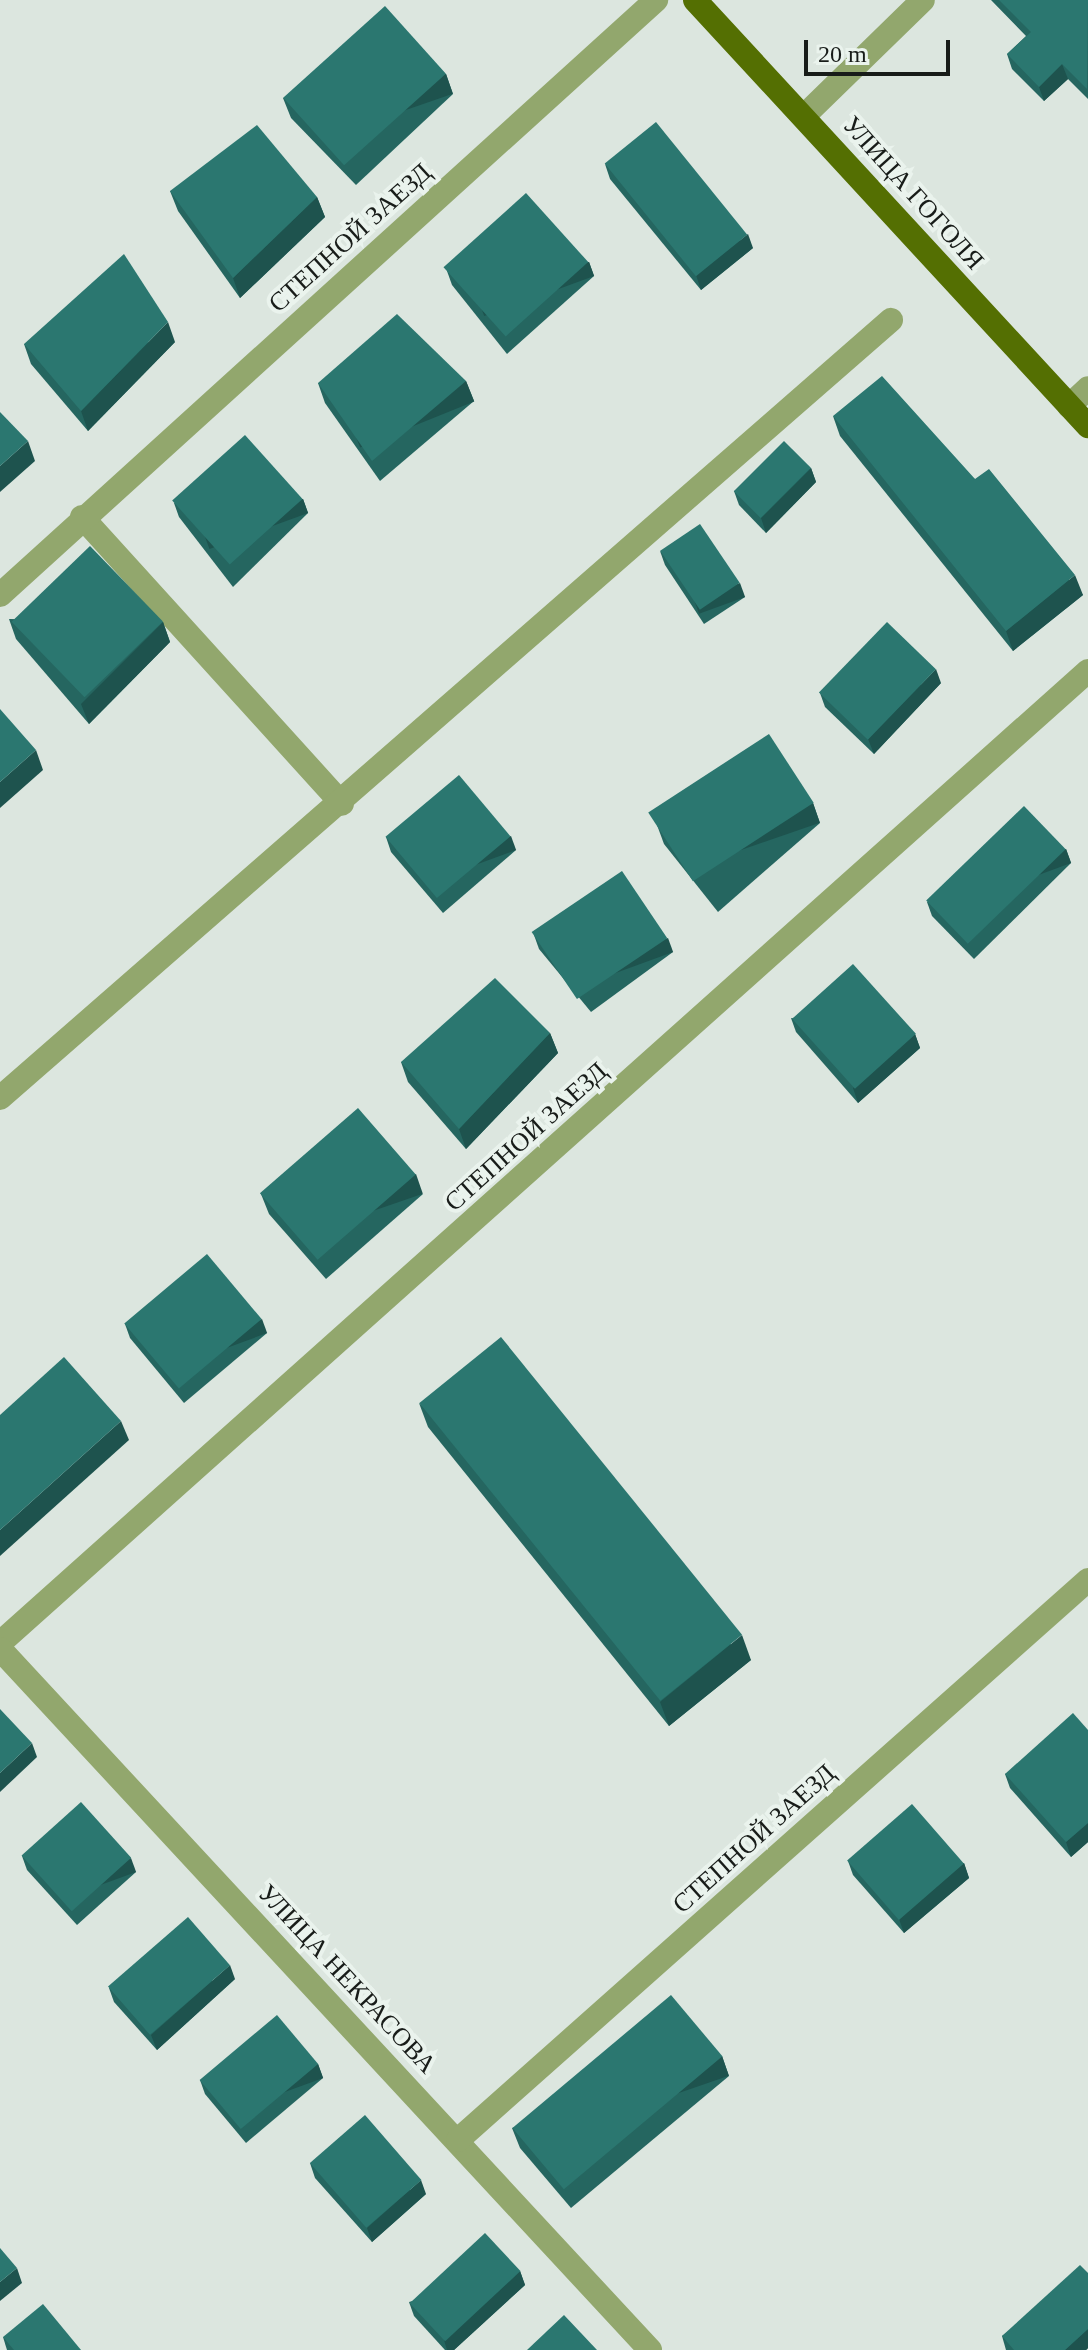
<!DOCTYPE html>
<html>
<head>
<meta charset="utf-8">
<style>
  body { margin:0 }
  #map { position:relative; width:1088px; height:2350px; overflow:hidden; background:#dce6df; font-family:Georgia,serif }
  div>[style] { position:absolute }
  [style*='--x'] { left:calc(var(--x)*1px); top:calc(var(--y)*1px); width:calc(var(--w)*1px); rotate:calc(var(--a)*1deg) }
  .minor>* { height:24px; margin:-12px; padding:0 12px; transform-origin:12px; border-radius:12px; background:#92a76d }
  .major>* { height:24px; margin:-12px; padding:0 12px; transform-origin:12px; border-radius:12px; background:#546f02 }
  .wall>* { inset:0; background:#256660 }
  .shaded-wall>* { inset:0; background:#1e534e; transform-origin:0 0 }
  .building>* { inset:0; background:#2b7770; transform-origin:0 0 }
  span { translate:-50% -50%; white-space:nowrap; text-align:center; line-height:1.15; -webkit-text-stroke:8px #eaf3ed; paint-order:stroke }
  .street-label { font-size:26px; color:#181c19 }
  .scale { position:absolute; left:804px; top:40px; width:146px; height:36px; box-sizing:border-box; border:4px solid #181c19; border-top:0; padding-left:10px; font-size:24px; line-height:28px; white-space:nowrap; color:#181c19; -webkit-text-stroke:6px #eaf3ed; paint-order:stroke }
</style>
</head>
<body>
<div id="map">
  <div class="minor">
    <i style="--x:804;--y:116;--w:166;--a:-44.3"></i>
    <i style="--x:1069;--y:406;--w:26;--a:-43"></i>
    <i style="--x:82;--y:517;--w:387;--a:47.8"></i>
    <i style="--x:0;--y:595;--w:886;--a:-42.21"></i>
    <i style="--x:0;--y:1098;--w:1183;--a:-41.13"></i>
    <i style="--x:0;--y:1643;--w:1459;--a:-41.78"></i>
    <i style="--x:0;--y:1649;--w:956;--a:47.16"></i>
    <i style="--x:458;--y:2140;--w:843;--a:-41.63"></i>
  </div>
  <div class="major">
    <i style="--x:695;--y:0;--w:580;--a:47.31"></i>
  </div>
  <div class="wall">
    <i style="clip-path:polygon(991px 0,1088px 0,1088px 99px,1068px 79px,1044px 101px,1012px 69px,1007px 54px,1026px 36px)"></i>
    <i style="clip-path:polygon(446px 74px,453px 94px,356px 185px,291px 118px,283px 98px)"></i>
    <i style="clip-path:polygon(605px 164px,753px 248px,701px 290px,610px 179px)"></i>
    <i style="clip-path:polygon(170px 191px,317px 197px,325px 217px,240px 298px,178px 211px)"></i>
    <i style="clip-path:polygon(589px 262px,594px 276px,507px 354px,452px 285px,447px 271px)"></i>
    <i style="clip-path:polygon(175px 342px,88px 431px,31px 364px,24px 344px)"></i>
    <i style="clip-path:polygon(466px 381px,474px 401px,380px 481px,325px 403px,318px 383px)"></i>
    <i style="clip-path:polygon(833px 416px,975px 479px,1083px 595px,1013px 651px,840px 436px)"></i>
    <i style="clip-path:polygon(811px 468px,816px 482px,766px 533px,739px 505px,734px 491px)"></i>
    <i style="clip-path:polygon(303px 499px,308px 513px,233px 587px,179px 517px,174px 503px)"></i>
    <i style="clip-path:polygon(660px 551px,745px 597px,704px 624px,665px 565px)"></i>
    <i style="clip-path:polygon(9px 619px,163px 622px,170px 642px,89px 724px,16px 639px)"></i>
    <i style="clip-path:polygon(941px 683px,874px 754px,825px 707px,820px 693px)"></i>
    <i style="clip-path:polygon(813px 803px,820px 823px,718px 912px,664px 844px,657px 825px)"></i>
    <i style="clip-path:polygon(386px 837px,516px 850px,443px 913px,391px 852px)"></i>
    <i style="clip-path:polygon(1066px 849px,1071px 863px,974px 959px,932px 916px,927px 902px)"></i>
    <i style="clip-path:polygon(534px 935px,673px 952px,591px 1012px,539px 949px)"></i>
    <i style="clip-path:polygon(791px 1018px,915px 1034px,920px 1048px,858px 1103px,796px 1032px)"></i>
    <i style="clip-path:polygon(550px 1033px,558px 1053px,466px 1149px,408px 1082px,401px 1062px)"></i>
    <i style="clip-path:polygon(261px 1194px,423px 1194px,326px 1279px,269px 1214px)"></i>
    <i style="clip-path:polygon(125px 1324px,267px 1333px,184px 1403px,130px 1338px)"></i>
    <i style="clip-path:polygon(419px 1403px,751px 1660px,669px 1726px,428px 1427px)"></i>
    <i style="clip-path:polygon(1088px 1730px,1088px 1842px,1071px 1857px,1010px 1788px,1005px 1774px)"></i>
    <i style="clip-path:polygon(22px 1856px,136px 1872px,77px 1925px,27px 1870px)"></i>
    <i style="clip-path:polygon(848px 1861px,964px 1863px,969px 1878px,904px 1933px,853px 1875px)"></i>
    <i style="clip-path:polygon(235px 1979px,157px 2050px,114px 2002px,109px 1988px)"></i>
    <i style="clip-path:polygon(722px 2056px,729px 2076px,571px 2208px,520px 2148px,512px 2128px)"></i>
    <i style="clip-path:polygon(318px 2064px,323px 2078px,246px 2143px,205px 2094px,200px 2080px)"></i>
    <i style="clip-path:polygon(310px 2163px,426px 2194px,372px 2242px,315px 2178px)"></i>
    <i style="clip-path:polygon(520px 2271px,525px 2285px,454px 2350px,445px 2350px,414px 2316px,409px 2302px)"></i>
    <i style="clip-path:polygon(1088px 2273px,1088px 2348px,1086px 2350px,1006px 2350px,1002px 2336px)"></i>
    <i style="clip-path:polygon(3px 2337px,81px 2350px,7px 2350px)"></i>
  </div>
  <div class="shaded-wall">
    <i style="clip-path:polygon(1062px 64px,1068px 79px,1044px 101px,1039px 87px)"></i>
    <i style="left:446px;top:74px;width:21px;height:133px;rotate:71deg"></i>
    <i style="clip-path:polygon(317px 197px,325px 217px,240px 298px,233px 278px)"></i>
    <i style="clip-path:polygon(748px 234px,753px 248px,701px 290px,696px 275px)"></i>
    <i style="left:589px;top:262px;width:15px;height:117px;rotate:70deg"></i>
    <i style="clip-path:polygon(168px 322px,175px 342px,88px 431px,81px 411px)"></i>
    <i style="left:466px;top:381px;width:22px;height:123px;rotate:68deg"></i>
    <i style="clip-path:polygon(28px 441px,35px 461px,0 492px,0 466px)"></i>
    <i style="clip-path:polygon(811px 468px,816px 482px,766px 533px,761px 518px)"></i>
    <i style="left:303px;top:499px;width:15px;height:105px;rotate:70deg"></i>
    <i style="clip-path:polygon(1075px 575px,1083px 595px,1013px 651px,1006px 631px)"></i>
    <i style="left:740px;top:583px;width:15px;height:49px;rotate:70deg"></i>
    <i style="clip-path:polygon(163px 622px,170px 642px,89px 724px,81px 704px)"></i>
    <i style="clip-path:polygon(936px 669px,941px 683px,874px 754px,868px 739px)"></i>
    <i style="clip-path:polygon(36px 750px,43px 770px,0 808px,0 782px)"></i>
    <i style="left:813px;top:803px;width:21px;height:136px;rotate:71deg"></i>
    <i style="left:511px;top:836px;width:15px;height:96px;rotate:70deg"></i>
    <i style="left:1066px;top:849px;width:15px;height:136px;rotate:70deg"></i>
    <i style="left:668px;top:938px;width:15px;height:102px;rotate:70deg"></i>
    <i style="clip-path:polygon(550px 1033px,558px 1053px,466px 1149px,459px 1129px)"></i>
    <i style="clip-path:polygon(915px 1034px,920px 1048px,858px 1103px,853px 1088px)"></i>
    <i style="left:416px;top:1174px;width:21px;height:129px;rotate:71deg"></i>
    <i style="left:262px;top:1319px;width:15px;height:109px;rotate:70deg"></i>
    <i style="clip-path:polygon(121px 1421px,129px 1440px,0 1556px,0 1530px)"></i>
    <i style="clip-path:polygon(742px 1635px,751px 1660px,669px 1726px,660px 1702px)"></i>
    <i style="clip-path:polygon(32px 1743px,37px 1757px,0 1792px,0 1773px)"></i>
    <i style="clip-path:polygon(1088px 1823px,1088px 1842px,1071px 1857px,1066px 1842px)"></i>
    <i style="left:131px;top:1858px;width:15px;height:79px;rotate:70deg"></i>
    <i style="clip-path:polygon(964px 1863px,969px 1878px,904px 1933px,899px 1919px)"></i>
    <i style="clip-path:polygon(230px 1965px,235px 1979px,157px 2050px,151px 2035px)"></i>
    <i style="left:722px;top:2056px;width:21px;height:207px;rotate:71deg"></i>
    <i style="left:318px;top:2064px;width:15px;height:101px;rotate:70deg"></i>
    <i style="clip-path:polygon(421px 2180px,426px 2194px,372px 2242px,367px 2228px)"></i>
    <i style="clip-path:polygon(17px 2268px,22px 2283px,0 2301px,0 2282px)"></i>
    <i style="clip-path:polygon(520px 2271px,525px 2285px,454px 2350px,447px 2350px,444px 2340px)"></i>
    <i style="clip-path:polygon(1088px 2329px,1088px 2348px,1086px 2350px,1065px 2350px)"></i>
  </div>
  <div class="building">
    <i style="clip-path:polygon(999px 0,1088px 0,1087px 89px,1062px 64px,1039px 87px,1007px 54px,1031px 32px)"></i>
    <i style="left:385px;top:6px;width:91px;height:137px;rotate:48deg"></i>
    <i style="left:656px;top:122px;width:145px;height:66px;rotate:51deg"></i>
    <i style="clip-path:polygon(257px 125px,317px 197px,233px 278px,170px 191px)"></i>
    <i style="left:526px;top:193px;width:93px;height:111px;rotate:48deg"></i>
    <i style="clip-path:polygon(124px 254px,168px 322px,81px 411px,24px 344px)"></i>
    <i style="clip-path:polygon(397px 314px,466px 381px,372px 461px,318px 383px)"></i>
    <i style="clip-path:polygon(882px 376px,975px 479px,989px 469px,1075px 575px,1006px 631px,833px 416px)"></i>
    <i style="clip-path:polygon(0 412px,28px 441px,0 466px)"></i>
    <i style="left:245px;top:435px;width:86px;height:98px;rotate:48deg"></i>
    <i style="left:784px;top:441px;width:38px;height:71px;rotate:45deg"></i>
    <i style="left:700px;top:524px;width:71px;height:48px;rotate:56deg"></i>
    <i style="left:90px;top:546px;width:105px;height:109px;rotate:46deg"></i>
    <i style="left:887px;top:622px;width:68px;height:98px;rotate:44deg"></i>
    <i style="clip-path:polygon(0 709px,36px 750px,0 782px)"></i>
    <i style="left:769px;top:734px;width:82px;height:144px;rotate:57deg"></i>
    <i style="left:459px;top:775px;width:80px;height:96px;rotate:50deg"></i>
    <i style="left:1024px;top:806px;width:60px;height:136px;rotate:46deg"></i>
    <i style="left:622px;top:871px;width:81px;height:109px;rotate:56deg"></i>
    <i style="left:853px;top:964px;width:94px;height:82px;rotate:48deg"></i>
    <i style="clip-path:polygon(495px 978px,550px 1033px,459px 1129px,401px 1062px)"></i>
    <i style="left:358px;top:1108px;width:88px;height:130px;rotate:49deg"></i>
    <i style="left:207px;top:1254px;width:85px;height:108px;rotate:50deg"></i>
    <i style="left:501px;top:1337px;width:383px;height:105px;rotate:51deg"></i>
    <i style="clip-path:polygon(64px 1357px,121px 1421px,0 1530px,0 1415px)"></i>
    <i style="clip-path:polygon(0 1709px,32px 1743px,0 1773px)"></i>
    <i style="clip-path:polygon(1073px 1713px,1088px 1730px,1088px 1823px,1066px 1842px,1005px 1774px)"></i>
    <i style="left:81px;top:1802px;width:75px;height:80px;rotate:48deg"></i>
    <i style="left:912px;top:1804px;width:79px;height:86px;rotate:49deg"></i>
    <i style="left:188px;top:1917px;width:64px;height:106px;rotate:49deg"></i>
    <i style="left:671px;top:1995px;width:80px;height:207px;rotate:50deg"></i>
    <i style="left:277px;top:2015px;width:64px;height:101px;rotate:50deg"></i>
    <i style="left:365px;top:2115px;width:86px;height:73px;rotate:49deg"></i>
    <i style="left:485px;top:2233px;width:52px;height:103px;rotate:47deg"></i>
    <i style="clip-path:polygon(0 2248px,17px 2268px,0 2282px)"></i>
    <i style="clip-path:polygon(1080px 2265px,1088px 2273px,1088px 2329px,1065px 2350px,1014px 2350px,1002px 2336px)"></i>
    <i style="clip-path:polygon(43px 2304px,81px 2350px,14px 2350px,3px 2337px)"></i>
    <i style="clip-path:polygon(564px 2315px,597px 2350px,527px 2350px)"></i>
  </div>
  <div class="street-label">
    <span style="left:913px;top:193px;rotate:48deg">УЛИЦА ГОГОЛЯ</span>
    <span style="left:350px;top:238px;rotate:-42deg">СТЕПНОЙ ЗАЕЗД</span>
    <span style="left:526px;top:1137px;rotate:-42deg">СТЕПНОЙ ЗАЕЗД</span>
    <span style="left:754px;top:1839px;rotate:-42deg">СТЕПНОЙ ЗАЕЗД</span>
    <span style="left:347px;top:1979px;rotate:47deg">УЛИЦА НЕКРАСОВА</span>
  </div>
  <div class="scale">20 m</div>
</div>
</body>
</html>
